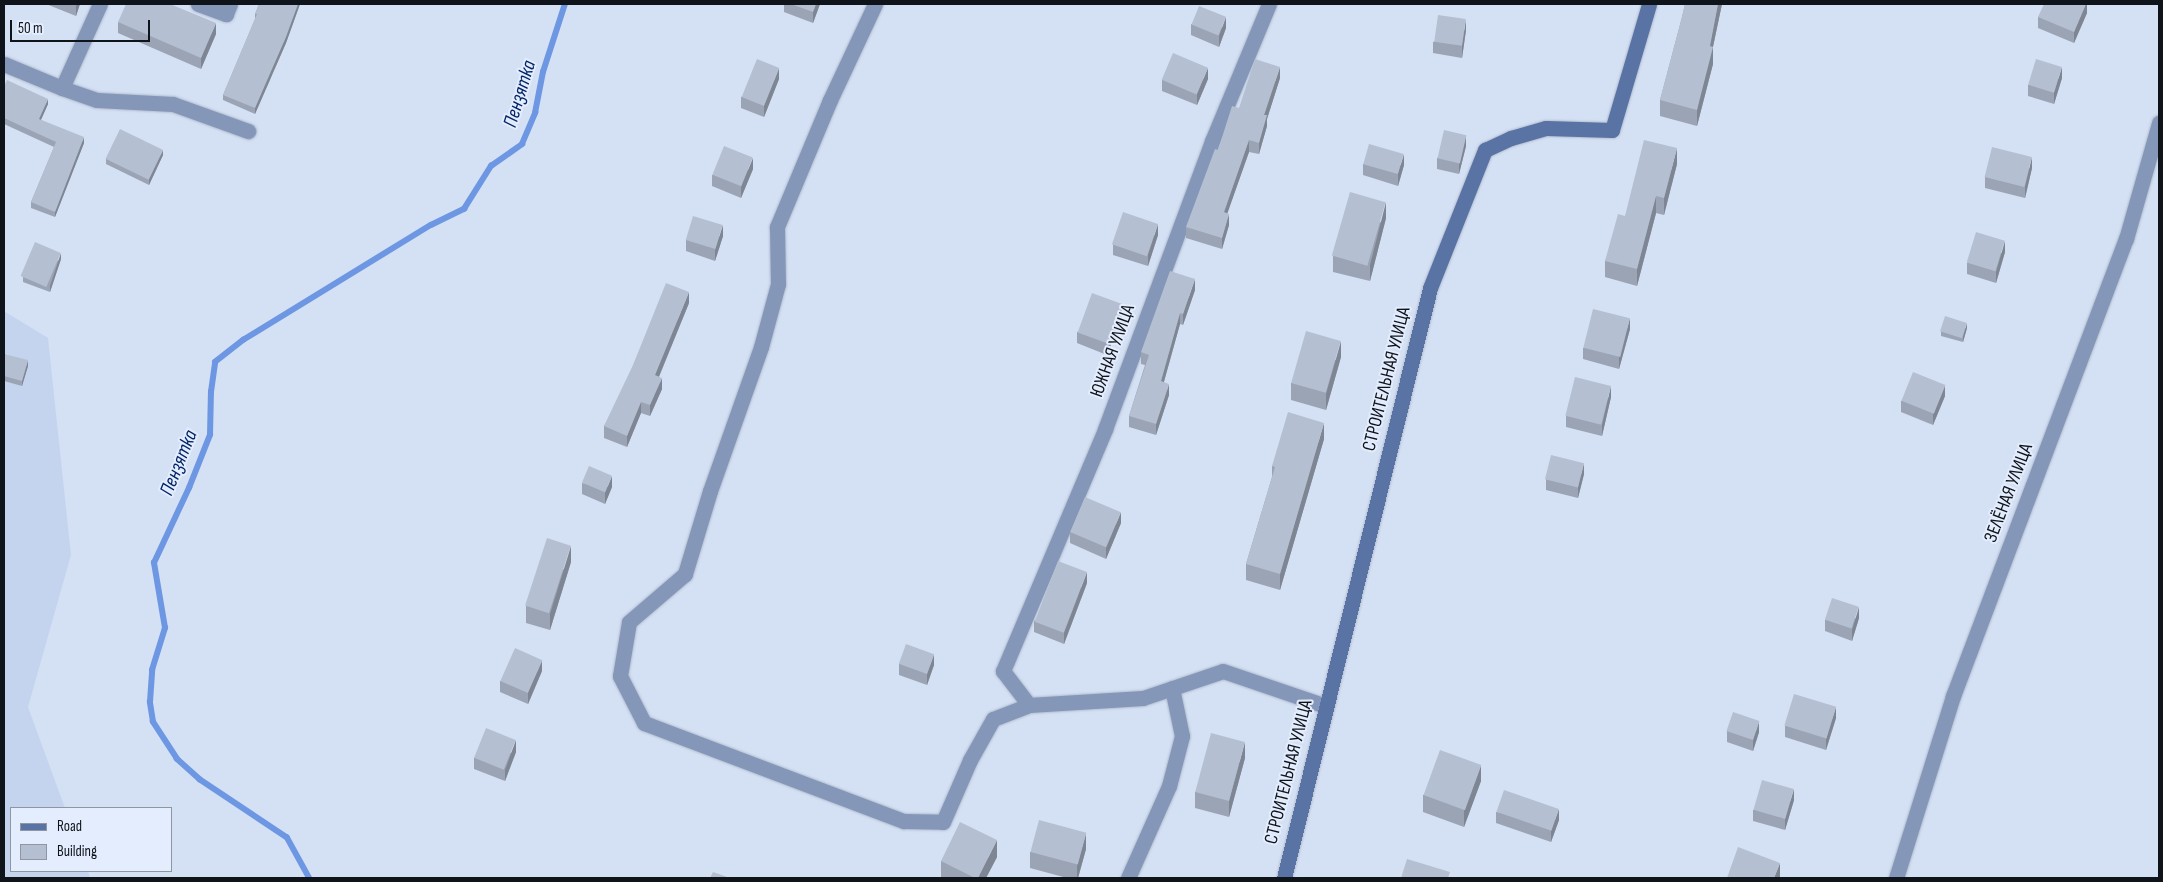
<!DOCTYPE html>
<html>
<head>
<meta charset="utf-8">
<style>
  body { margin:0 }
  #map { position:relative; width:2163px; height:882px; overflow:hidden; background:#d4e0f4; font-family:"Sofia Sans Condensed",sans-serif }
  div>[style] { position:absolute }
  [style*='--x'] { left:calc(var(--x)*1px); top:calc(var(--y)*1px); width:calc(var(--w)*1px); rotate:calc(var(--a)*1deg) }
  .built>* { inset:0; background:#c5d4ee }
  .stream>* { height:5.5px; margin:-2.75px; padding:0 2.75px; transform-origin:2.75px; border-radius:2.75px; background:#6d97e2 }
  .roads { filter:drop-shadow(0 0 1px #b1bbcd) drop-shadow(0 0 1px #b1bbcd) }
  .street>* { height:15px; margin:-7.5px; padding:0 7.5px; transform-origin:7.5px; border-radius:7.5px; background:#8497b8 }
  .secondary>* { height:15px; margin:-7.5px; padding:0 7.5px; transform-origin:7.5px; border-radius:7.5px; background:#5873a4 }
  .wall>* { inset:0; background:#9ba4b5 }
  .shaded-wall>* { inset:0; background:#7e8693 }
  .building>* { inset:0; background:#b4bfd2; transform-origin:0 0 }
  span { translate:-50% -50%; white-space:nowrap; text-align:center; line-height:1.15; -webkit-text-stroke:4px #e3edfd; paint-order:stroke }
  .street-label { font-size:19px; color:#0f131a }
  .water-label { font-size:20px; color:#032466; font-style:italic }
  .frame { position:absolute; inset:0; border:5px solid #0f131a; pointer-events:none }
  .legend { position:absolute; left:10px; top:807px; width:162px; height:65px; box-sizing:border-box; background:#e3edfd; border:1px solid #8e96a2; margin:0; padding:6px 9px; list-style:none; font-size:15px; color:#0f131a }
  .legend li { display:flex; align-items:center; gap:10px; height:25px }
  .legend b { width:25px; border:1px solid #8e96a2 }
  .scale { position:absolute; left:10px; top:20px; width:140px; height:22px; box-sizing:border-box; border:2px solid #0f131a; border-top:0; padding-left:6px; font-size:15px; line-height:18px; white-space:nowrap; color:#0f131a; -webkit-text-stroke:4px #e3edfd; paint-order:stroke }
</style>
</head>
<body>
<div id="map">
  <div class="built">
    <i style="clip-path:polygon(4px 311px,48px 338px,71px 555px,28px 707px,65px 808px,11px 808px,11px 871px,88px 871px,90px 878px,4px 878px)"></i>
  </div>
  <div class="stream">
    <i style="--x:309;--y:878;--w:46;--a:-118.8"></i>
    <i style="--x:287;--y:838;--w:105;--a:-146.3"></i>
    <i style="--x:200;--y:780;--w:31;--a:-138"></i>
    <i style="--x:177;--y:759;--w:44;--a:-123"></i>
    <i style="--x:153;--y:722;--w:20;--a:-99"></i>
    <i style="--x:150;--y:702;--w:32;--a:-86"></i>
    <i style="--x:152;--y:670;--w:44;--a:-72.8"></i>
    <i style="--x:165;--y:628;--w:66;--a:-99.6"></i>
    <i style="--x:154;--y:563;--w:83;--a:-65"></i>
    <i style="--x:189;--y:488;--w:57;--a:-68.4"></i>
    <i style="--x:210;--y:435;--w:43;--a:-88.7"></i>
    <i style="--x:211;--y:392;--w:30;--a:-82"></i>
    <i style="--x:215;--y:362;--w:36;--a:-38"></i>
    <i style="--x:243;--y:340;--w:220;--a:-31.5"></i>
    <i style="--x:431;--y:225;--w:37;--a:-26"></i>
    <i style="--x:464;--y:209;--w:51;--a:-57.9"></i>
    <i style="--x:491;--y:166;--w:38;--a:-35"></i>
    <i style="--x:522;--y:144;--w:34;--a:-67"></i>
    <i style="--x:535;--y:113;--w:42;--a:-79"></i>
    <i style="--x:543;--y:72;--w:71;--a:-72.1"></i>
  </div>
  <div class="roads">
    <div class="street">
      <i style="--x:198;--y:4;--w:30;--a:20"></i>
      <i style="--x:226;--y:14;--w:11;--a:-68"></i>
      <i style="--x:875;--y:4;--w:106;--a:115.1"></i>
      <i style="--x:830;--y:100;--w:138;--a:112.7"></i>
      <i style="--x:777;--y:227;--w:57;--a:89"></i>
      <i style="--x:778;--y:284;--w:65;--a:105.1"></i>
      <i style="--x:761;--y:347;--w:153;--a:109.5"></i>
      <i style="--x:710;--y:491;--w:87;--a:106.8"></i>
      <i style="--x:685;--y:574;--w:74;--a:139.4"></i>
      <i style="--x:629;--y:622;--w:55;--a:99.5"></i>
      <i style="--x:620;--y:676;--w:53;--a:62.9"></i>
      <i style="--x:644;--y:723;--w:278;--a:20.7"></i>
      <i style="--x:904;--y:821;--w:39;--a:1"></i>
      <i style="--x:943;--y:822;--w:68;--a:-66.5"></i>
      <i style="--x:970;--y:760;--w:47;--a:-60.7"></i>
      <i style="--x:993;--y:719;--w:39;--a:-21"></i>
      <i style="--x:1029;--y:705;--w:114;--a:-3.5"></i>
      <i style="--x:1143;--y:698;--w:84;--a:-18.6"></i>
      <i style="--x:1223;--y:671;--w:109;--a:18.8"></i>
      <i style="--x:4;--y:64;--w:63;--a:22.5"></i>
      <i style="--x:62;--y:88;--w:92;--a:-65.7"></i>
      <i style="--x:62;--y:88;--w:37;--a:19"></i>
      <i style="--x:97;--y:100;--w:76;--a:3"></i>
      <i style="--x:173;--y:104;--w:80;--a:19.8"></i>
      <i style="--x:1029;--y:705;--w:43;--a:-127.4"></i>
      <i style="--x:1003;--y:671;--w:263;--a:-67.1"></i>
      <i style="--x:1105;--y:429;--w:307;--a:-69.6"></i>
      <i style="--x:1212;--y:141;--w:148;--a:-67.4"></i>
      <i style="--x:1128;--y:878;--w:101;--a:-66"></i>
      <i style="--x:1169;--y:786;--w:52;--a:-75.4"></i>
      <i style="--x:1182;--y:736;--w:49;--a:-101.8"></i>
      <i style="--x:1896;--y:878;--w:191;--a:-72.6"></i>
      <i style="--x:1953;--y:696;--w:489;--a:-69.3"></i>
      <i style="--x:2126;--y:239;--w:121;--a:-74.1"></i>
    </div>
    <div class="secondary">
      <i style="--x:1284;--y:878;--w:608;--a:-76.1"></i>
      <i style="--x:1430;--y:288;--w:149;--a:-68.3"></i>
      <i style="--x:1485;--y:150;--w:29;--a:-25"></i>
      <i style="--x:1511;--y:138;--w:36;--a:-16"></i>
      <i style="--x:1546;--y:128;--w:66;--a:1.7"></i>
      <i style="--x:1612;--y:130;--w:131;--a:-73.6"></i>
    </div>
  </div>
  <div class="wall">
    <i style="clip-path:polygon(46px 4px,80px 4px,76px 16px)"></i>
    <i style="clip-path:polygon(259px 4px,300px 4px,286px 43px,255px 114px,223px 100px,223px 95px,255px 19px,255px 14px)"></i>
    <i style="clip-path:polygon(784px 4px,820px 4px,813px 23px,784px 12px)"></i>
    <i style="clip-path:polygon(1685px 4px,1722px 4px,1713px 47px,1713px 64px,1697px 126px,1660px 116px,1660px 100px,1682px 17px)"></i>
    <i style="clip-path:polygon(2087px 4px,2087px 13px,2074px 43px,2038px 28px,2038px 17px)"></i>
    <i style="clip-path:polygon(118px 22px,216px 34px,201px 69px,118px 33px)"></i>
    <i style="clip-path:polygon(1191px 24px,1226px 28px,1219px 47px,1191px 35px)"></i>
    <i style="clip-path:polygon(1466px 30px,1462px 58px,1433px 53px,1433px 42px)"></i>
    <i style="clip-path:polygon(1280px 78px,1267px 119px,1267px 126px,1259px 154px,1249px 152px,1227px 213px,1229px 225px,1222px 249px,1186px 238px,1186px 227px,1218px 150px,1239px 108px)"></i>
    <i style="clip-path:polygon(2062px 78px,2054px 104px,2028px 96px,2028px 85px)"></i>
    <i style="clip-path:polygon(779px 79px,764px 117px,741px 108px,741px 97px)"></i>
    <i style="clip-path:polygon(1208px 79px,1197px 105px,1162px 91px,1162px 80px)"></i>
    <i style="clip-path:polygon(4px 86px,48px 104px,41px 120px,84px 143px,55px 217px,31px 208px,31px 202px,54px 147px,4px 124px)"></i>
    <i style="clip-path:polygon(1466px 146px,1459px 174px,1437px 169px,1437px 158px)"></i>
    <i style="clip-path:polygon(163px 155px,149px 185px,106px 164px,106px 159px)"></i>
    <i style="clip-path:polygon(1363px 164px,1404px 165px,1398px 186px,1363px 175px)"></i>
    <i style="clip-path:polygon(1677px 164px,1664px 215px,1656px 213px,1637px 286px,1605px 277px,1605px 261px,1625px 216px)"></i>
    <i style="clip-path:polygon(2032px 168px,2025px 198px,1985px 188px,1985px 177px)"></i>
    <i style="clip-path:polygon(753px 169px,741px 198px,712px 186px,712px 175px)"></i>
    <i style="clip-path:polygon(1386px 218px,1370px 281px,1333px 272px,1333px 256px)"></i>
    <i style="clip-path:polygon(1158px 235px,1148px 266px,1113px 255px,1113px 244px)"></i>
    <i style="clip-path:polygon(2159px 235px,2159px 251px,2158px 250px,2158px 239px)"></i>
    <i style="clip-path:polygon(723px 236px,715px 261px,686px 251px,686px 240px)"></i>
    <i style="clip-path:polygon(2005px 252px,1996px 283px,1967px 274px,1967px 263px)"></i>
    <i style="clip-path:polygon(61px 259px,50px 292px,23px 282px,23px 277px)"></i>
    <i style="clip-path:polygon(1195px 290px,1183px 325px,1180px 324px,1164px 382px,1169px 395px,1156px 435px,1129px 427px,1129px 416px,1145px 365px,1141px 364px,1141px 352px)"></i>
    <i style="clip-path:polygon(689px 303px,659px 377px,662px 389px,650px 416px,641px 413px,627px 447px,604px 438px,604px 426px)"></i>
    <i style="clip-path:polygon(1122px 315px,1107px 355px,1077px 343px,1077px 332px)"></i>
    <i style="clip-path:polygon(1967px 328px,1963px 342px,1941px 336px,1941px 331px)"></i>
    <i style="clip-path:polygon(1630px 329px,1619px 369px,1583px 359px,1583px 348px)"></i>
    <i style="clip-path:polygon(4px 354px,28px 366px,22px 386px,4px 381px)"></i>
    <i style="clip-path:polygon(1341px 357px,1326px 410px,1291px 400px,1291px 383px)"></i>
    <i style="clip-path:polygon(1945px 396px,1933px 425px,1901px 412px,1901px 401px)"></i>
    <i style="clip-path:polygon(1611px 397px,1602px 436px,1566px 427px,1566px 416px)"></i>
    <i style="clip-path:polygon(1324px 439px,1280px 590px,1246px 580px,1246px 564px,1272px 477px,1272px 466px)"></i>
    <i style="clip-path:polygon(1584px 474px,1578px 498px,1546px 490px,1546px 479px)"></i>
    <i style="clip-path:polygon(582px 483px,612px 487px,605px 504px,582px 494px)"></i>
    <i style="clip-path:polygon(1121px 523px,1106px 559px,1070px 543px,1070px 532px)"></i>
    <i style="clip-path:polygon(571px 562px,550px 630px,526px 623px,526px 606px)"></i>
    <i style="clip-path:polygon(1087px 583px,1064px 644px,1034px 632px,1034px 621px)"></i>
    <i style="clip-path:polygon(1859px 618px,1852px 641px,1825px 631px,1825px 620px)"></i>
    <i style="clip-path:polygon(899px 664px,934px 665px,927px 685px,899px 675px)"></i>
    <i style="clip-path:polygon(542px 671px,528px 704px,500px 692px,500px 681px)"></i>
    <i style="clip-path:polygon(1836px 718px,1826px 750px,1785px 737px,1785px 726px)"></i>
    <i style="clip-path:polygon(1727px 731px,1759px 732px,1753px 751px,1727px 742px)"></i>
    <i style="clip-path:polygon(516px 752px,505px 781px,474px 769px,474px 758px)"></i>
    <i style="clip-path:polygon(1245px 758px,1229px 817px,1195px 808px,1195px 792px)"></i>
    <i style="clip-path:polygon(1481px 781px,1464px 827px,1423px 812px,1423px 795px)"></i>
    <i style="clip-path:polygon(1794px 800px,1785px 830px,1753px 821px,1753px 810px)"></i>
    <i style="clip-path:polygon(1496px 812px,1559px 820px,1551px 842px,1496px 823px)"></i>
    <i style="clip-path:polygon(1086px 849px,1078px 878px,1067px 878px,1030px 868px,1030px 852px)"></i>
    <i style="clip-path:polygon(997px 857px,986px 878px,943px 878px,941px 877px,941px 861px)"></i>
  </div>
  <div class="shaded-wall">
    <i style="clip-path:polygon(76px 4px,80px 4px,76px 16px)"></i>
    <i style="clip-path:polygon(298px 4px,300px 4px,286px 43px,255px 114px,255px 108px)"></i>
    <i style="clip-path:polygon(816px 4px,820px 4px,813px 23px,813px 12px)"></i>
    <i style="clip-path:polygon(1718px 4px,1722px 4px,1711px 56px,1713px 47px,1713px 64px,1697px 126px,1697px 110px)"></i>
    <i style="clip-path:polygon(2086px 4px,2087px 4px,2087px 13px,2074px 43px,2074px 32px)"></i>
    <i style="clip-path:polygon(1226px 17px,1226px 28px,1219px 47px,1219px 36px)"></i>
    <i style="clip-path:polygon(1466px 19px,1466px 30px,1462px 58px,1462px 46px)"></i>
    <i style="clip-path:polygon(216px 23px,216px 34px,201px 69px,201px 58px)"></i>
    <i style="clip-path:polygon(1280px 67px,1280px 78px,1267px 119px,1267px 126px,1259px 154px,1259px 143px,1264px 115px)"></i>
    <i style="clip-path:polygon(2062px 67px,2062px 78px,2054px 104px,2054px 93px)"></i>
    <i style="clip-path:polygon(779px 68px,779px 79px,764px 117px,764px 106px)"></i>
    <i style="clip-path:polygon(1208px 68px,1208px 79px,1197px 105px,1197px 94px)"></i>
    <i style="clip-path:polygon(48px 99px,48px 104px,39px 124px,39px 119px)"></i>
    <i style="clip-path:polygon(1466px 135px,1466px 146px,1459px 174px,1459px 163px)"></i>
    <i style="clip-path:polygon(84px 137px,84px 143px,55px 217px,55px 212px)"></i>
    <i style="clip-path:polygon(1249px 140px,1249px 152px,1224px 223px,1224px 212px)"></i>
    <i style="clip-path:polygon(1677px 148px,1677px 164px,1664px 215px,1664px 198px)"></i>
    <i style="clip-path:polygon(163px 150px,163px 155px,149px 185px,149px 179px)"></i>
    <i style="clip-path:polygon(1404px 154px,1404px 165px,1398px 186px,1398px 174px)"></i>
    <i style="clip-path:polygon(2032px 157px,2032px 168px,2025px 198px,2025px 187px)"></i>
    <i style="clip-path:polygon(753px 158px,753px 169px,741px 198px,741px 187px)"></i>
    <i style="clip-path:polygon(1656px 196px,1656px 213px,1637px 286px,1637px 269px)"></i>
    <i style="clip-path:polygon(1386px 202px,1386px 218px,1370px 281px,1370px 265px)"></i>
    <i style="clip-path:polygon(1229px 214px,1229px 225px,1222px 249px,1222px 238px)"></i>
    <i style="clip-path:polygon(1158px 224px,1158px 235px,1148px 266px,1148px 255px)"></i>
    <i style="clip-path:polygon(723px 225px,723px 236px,715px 261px,715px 250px)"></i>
    <i style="clip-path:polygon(2005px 241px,2005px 252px,1996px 283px,1996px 272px)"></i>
    <i style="clip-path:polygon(61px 253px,61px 259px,50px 292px,50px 286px)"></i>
    <i style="clip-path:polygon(1195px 279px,1195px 290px,1183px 325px,1183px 314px)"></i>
    <i style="clip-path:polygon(689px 292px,689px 303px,655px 386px,655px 375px)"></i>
    <i style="clip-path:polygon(1122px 304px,1122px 315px,1107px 355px,1107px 344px)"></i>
    <i style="clip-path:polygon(1180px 313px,1180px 324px,1161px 392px,1161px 381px)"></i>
    <i style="clip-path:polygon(1630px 318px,1630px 329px,1619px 369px,1619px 358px)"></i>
    <i style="clip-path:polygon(1967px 323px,1967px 328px,1963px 342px,1963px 337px)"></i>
    <i style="clip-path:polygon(1341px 341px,1341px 357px,1326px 410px,1326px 394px)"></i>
    <i style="clip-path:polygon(28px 360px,28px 366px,22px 386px,22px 381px)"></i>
    <i style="clip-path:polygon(662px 378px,662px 389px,650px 416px,650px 405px)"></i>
    <i style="clip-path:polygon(1169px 384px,1169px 395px,1156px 435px,1156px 424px)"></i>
    <i style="clip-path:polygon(1945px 385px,1945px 396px,1933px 425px,1933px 414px)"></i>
    <i style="clip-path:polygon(1611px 386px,1611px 397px,1602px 436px,1602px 425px)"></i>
    <i style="clip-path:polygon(641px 402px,641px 413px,627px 447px,627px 436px)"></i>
    <i style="clip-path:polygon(1324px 423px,1324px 439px,1280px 590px,1280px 574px)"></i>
    <i style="clip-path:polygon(1584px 463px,1584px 474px,1578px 498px,1578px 487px)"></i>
    <i style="clip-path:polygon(612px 476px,612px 487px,605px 504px,605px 493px)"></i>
    <i style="clip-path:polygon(1121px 512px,1121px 523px,1106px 559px,1106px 548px)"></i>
    <i style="clip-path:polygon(571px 546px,571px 562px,550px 630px,550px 614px)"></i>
    <i style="clip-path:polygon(1087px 572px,1087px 583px,1064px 644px,1064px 633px)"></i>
    <i style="clip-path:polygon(1859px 607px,1859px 618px,1852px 641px,1852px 630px)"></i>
    <i style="clip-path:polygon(934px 654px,934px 665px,927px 685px,927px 674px)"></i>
    <i style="clip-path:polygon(542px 660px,542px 671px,528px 704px,528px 693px)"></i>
    <i style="clip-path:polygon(1836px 707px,1836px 718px,1826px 750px,1826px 739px)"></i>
    <i style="clip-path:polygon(1759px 721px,1759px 732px,1753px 751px,1753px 740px)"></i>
    <i style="clip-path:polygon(516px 740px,516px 752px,505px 781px,505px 770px)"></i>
    <i style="clip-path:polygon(1245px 742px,1245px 758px,1229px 817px,1229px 801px)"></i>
    <i style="clip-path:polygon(1481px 765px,1481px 781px,1464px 827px,1464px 810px)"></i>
    <i style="clip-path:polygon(1794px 789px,1794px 800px,1785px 830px,1785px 819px)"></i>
    <i style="clip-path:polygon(1559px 809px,1559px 820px,1551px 842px,1551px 831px)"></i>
    <i style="clip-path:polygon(1086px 833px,1086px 849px,1078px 878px,1077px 878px,1077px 865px)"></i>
    <i style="clip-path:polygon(997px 840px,997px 857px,986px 878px,978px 878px)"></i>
    <i style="clip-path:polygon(1780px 863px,1780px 878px,1774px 878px)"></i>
  </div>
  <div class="building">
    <i style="clip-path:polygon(126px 4px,170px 4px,216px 23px,201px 58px,118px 22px)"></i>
    <i style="clip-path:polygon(259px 4px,298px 4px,286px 37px,255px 108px,223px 95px,257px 14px,255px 14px)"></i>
    <i style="clip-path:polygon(791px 4px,816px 4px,813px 12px)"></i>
    <i style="clip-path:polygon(1685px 4px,1718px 4px,1710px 46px,1713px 47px,1697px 110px,1660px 100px,1682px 17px)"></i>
    <i style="clip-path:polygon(2044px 4px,2086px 4px,2074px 32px,2038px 17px)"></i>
    <i style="left:1199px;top:6px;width:29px;height:20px;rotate:22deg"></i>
    <i style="left:1438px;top:15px;width:28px;height:27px;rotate:8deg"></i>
    <i style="left:1173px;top:53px;width:38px;height:29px;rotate:23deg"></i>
    <i style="left:757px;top:59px;width:24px;height:41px;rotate:22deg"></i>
    <i style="clip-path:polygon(1255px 59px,1280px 67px,1264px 115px,1267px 115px,1259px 143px,1249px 140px,1224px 212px,1229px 214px,1222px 238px,1186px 227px,1215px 149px,1218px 150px,1232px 106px,1239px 108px)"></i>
    <i style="left:2036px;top:59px;width:27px;height:27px;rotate:17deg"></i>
    <i style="clip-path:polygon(7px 80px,48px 99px,39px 119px,84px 137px,55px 212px,31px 202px,56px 142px,4px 118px,4px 86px)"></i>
    <i style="left:120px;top:129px;width:48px;height:33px;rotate:26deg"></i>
    <i style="left:1444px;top:130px;width:23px;height:29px;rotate:13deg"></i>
    <i style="clip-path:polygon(1644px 140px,1677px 148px,1664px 198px,1656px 196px,1637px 269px,1605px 261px,1618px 214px,1625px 216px)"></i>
    <i style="left:1369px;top:144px;width:36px;height:21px;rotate:16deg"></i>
    <i style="left:724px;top:146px;width:31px;height:31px;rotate:22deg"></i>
    <i style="left:1992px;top:147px;width:41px;height:31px;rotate:14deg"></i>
    <i style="left:1350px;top:192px;width:37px;height:66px;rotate:16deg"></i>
    <i style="left:1123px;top:212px;width:37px;height:34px;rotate:19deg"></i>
    <i style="left:693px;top:216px;width:31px;height:25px;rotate:17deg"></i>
    <i style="left:1976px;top:232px;width:30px;height:32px;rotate:17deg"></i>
    <i style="left:35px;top:242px;width:28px;height:37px;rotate:23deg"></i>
    <i style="clip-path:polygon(1170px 271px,1195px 279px,1183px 314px,1180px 313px,1161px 381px,1169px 384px,1156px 424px,1129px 416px,1149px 355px,1141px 352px)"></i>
    <i style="clip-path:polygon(666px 283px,689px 292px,655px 375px,662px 378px,650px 405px,641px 402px,627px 436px,604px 426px,633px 365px)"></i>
    <i style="left:1092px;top:293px;width:32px;height:42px;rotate:20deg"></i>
    <i style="left:1593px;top:309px;width:38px;height:40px;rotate:14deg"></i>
    <i style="left:1945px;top:316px;width:23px;height:16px;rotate:18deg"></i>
    <i style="left:1306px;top:331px;width:36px;height:54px;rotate:16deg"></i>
    <i style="clip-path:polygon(4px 354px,28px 360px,22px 381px,4px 376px)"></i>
    <i style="left:1913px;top:372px;width:35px;height:31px;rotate:22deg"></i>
    <i style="left:1575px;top:377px;width:37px;height:40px;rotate:14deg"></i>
    <i style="clip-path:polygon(1288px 412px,1324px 423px,1280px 574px,1246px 564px,1275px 467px,1272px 466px)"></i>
    <i style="left:1551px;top:455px;width:34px;height:25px;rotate:14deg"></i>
    <i style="left:589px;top:466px;width:25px;height:18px;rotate:23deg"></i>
    <i style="left:1085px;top:497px;width:39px;height:38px;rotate:23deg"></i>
    <i style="left:547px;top:538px;width:25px;height:71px;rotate:18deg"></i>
    <i style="left:1058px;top:561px;width:31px;height:65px;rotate:21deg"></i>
    <i style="left:1832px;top:598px;width:28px;height:23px;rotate:18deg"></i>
    <i style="left:906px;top:644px;width:30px;height:21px;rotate:20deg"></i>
    <i style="left:515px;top:648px;width:30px;height:36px;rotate:24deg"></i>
    <i style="left:1794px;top:694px;width:44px;height:33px;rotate:17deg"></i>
    <i style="left:1733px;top:712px;width:28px;height:20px;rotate:19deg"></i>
    <i style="left:486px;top:728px;width:32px;height:32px;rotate:22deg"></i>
    <i style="left:1211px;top:733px;width:35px;height:61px;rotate:15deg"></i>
    <i style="left:1440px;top:750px;width:44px;height:48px;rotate:20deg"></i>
    <i style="left:1762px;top:780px;width:33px;height:31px;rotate:16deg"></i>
    <i style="left:1504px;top:790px;width:58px;height:23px;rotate:19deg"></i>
    <i style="left:1039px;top:820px;width:49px;height:33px;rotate:15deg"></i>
    <i style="clip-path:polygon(960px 822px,997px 840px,978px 878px,975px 878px,941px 861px)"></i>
    <i style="clip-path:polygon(1738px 847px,1780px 863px,1774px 878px,1727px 878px)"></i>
    <i style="clip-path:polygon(1407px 859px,1450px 872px,1448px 878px,1401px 878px)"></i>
    <i style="clip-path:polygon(713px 872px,730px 878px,710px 878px)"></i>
  </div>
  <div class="street-label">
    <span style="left:1113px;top:351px;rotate:-70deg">ЮЖНАЯ УЛИЦА</span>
    <span style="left:1387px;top:379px;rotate:-76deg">СТРОИТЕЛЬНАЯ УЛИЦА</span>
    <span style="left:2009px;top:493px;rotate:-69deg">ЗЕЛЁНАЯ УЛИЦА</span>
    <span style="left:1289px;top:772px;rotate:-76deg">СТРОИТЕЛЬНАЯ УЛИЦА</span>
  </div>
  <div class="water-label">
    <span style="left:520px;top:94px;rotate:-73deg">Пензятка</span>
    <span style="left:179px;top:463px;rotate:-68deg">Пензятка</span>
  </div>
  <div class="frame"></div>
  <ul class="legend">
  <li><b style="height:6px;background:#5873a4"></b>Road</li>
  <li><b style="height:14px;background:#b4bfd2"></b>Building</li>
  </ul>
  <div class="scale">50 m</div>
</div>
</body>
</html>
